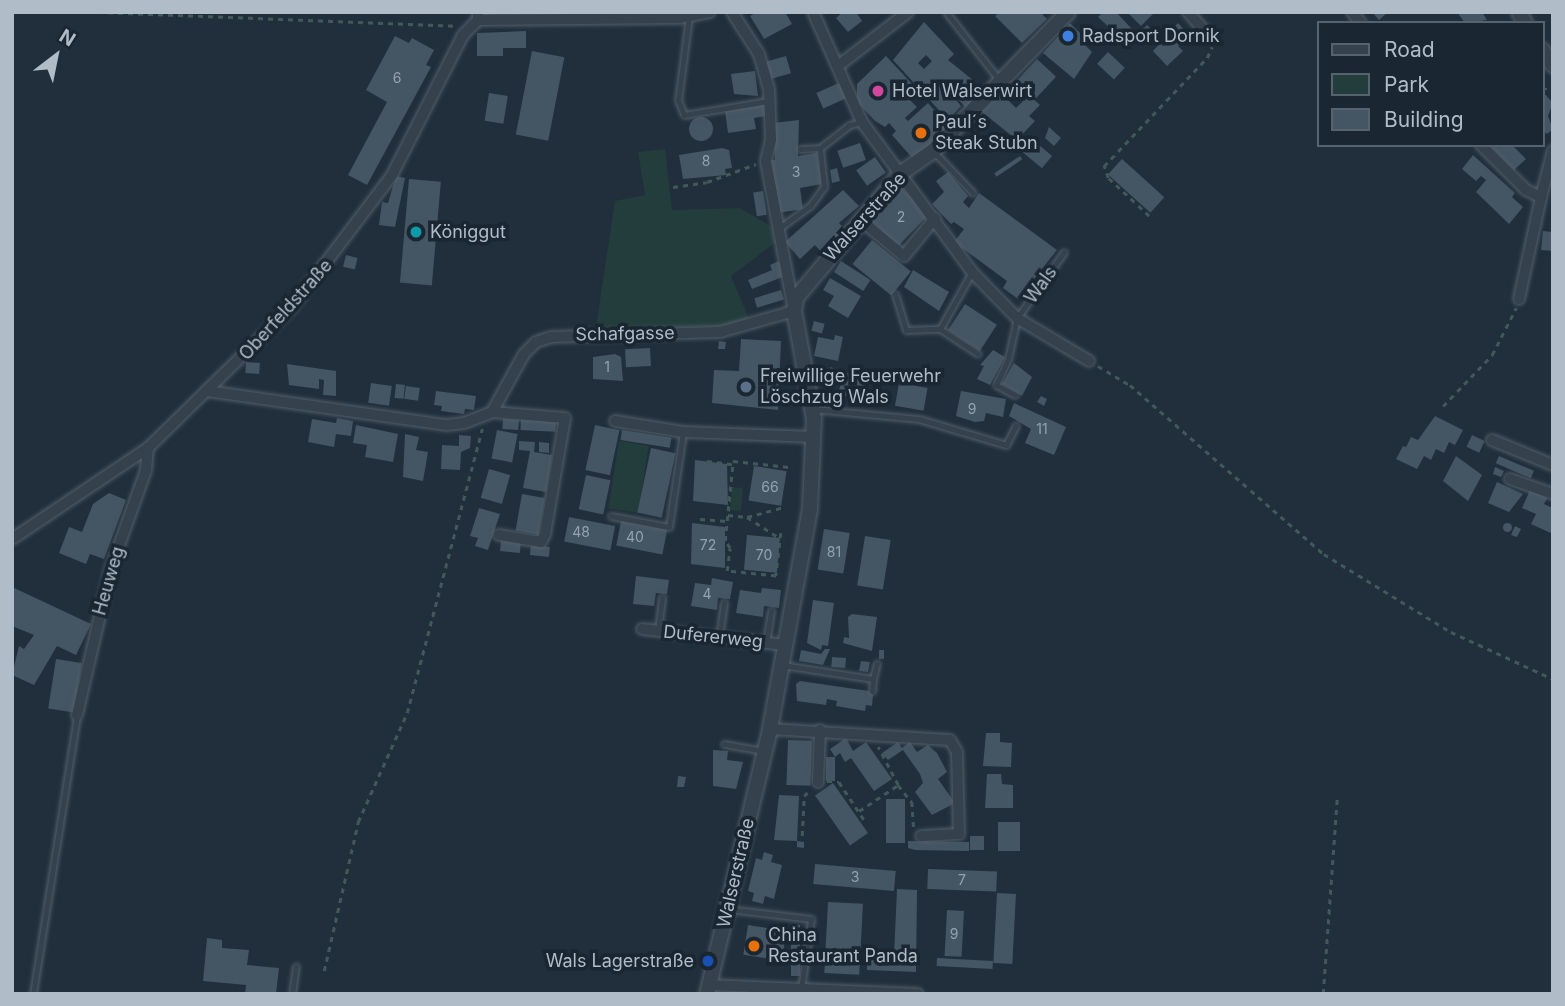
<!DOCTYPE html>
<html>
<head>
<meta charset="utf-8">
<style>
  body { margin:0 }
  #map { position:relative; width:1565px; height:1006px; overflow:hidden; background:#212f3c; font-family:Inter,sans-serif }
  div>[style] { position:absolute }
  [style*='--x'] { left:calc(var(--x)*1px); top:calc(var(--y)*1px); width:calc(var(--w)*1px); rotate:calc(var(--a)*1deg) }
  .green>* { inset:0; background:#233d3d; transform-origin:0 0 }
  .building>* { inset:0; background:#445563; transform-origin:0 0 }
  .round { border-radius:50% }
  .path>* { height:2.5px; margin-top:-1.25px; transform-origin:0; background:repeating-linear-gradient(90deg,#405959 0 5px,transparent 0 10px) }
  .roads { filter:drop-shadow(0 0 2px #535f6a) drop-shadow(0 0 2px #535f6a) }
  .service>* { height:5px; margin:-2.5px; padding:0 2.5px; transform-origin:2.5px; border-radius:2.5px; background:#35414c }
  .minor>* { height:10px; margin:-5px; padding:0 5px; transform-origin:5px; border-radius:5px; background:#35414c }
  .tertiary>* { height:14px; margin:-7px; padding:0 7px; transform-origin:7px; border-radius:7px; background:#35414c }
  .dots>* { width:19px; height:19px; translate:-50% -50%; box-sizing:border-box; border:4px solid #1a2631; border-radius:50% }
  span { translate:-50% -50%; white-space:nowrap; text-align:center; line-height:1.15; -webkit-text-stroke:7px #1a2631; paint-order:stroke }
  .number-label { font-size:14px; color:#95a2af }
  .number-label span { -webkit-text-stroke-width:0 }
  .poi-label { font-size:18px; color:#b0bcc8 }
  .left { translate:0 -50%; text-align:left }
  .right { translate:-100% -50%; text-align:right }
  .street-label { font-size:18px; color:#b0bcc8 }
  .frame { position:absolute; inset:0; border:14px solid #b0bcc8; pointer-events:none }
  .legend { position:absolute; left:1317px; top:21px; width:228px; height:126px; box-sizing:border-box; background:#1a2631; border:2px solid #56626d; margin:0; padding:9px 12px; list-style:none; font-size:21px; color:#b0bcc8 }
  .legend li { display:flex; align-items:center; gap:14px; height:35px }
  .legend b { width:35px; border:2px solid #56626d }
  .north { position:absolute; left:21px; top:21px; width:70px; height:70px; -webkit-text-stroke:5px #1a2631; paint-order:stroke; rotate:32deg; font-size:19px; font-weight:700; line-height:28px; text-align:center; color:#b0bcc8 }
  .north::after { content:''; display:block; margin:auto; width:24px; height:32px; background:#b0bcc8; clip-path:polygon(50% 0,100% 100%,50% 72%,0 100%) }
</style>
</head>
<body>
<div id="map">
  <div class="green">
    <i style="clip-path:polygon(665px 149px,672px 210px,740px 208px,772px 227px,776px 242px,731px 276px,749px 319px,726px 326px,596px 327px,615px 201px,645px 195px,638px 152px)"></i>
    <i style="left:619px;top:441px;width:30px;height:68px;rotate:9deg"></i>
    <i style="left:732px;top:487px;width:11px;height:23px;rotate:5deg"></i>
  </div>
  <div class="building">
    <i style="clip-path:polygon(757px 12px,785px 12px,792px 24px,764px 39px,750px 16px)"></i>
    <i style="clip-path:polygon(843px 12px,856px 12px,862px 21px,848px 32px,836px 18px)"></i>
    <i style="clip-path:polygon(1000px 12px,1040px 12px,1047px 19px,1022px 43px,995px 16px)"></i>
    <i style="clip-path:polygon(1103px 12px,1116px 12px,1132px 29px,1115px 43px,1107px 35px,1112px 30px,1098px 17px)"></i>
    <i style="clip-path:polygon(1127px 12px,1155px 12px,1141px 26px)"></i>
    <i style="clip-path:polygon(1372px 12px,1388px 12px,1379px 20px)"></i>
    <i style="clip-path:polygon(1457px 12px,1482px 12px,1487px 20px,1465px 23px)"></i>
    <i style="clip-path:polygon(evenodd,924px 22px,954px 54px,948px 60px,974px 81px,970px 85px,979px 95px,966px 108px,944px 84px,961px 106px,948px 120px,893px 60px,924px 22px,926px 55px,932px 61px,924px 69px,918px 63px,926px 55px)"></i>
    <i style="clip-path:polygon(1070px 23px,1088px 41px,1085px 45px,1092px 52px,1074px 79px,1043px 53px)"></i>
    <i style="clip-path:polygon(1178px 23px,1189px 35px,1178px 46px,1183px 51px,1167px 66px,1153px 51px)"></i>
    <i style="left:1147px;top:25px;width:14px;height:16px;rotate:45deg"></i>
    <i style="clip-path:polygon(526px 31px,526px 48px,503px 48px,503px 56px,477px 56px,477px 33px)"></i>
    <i style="clip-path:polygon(395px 36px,409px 43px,412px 38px,434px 50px,426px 65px,431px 67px,367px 185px,348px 175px,387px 102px,366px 90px)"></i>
    <i style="left:532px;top:51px;width:33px;height:85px;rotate:11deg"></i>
    <i style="left:1108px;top:52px;width:23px;height:16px;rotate:43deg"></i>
    <i style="left:786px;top:56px;width:18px;height:21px;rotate:74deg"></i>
    <i style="clip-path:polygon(886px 56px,913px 85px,895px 102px,905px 95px,917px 107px,905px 118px,908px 121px,928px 103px,951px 129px,915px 161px,892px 135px,896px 131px,889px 123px,885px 127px,875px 121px,857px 102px,857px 84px)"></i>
    <i style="left:1037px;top:59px;width:26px;height:30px;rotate:43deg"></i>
    <i style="clip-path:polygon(755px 71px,758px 96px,734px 94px,731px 74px)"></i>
    <i style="left:841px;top:82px;width:17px;height:27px;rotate:66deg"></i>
    <i style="clip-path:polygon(1542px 91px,1553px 103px,1548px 116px,1553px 129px,1547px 134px,1542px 129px)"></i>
    <i style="left:489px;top:93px;width:19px;height:28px;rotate:9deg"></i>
    <i style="clip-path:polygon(1001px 93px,1016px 108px,1029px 95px,1040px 105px,1029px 116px,1035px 121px,1017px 140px,982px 112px)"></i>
    <i style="clip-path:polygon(763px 103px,765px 116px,754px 118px,756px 129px,728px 133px,725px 111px)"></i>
    <i class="round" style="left:689px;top:117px;width:24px;height:24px"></i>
    <i style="clip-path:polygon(799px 120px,798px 156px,817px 153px,822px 184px,800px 188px,803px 209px,778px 213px,770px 160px,775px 160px,773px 123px)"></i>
    <i style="clip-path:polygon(1049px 127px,1061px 138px,1054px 146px,1045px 138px)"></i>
    <i style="left:1033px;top:140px;width:25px;height:16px;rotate:40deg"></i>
    <i style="left:860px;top:143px;width:18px;height:24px;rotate:71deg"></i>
    <i style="clip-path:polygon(1489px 145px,1512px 145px,1526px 159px,1514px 170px)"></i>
    <i style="clip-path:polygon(722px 148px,729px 150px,732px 168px,725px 169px,726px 175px,683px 179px,679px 155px)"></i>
    <i style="clip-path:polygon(1473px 155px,1515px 193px,1512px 197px,1523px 207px,1509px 224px,1476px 192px,1486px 180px,1481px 176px,1476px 181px,1462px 169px)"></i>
    <i style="left:1020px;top:156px;width:4px;height:31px;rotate:56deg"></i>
    <i style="left:875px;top:157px;width:19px;height:23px;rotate:55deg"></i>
    <i style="left:1122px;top:159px;width:57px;height:21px;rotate:42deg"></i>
    <i style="clip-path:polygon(837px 168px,840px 181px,832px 183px,830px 170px)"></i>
    <i style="clip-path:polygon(948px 172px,968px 196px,963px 202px,969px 208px,979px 193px,1057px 250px,1018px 299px,1003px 288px,1007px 281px,954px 242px,964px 229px,954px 222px,951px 224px,932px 204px,944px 192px,936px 181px)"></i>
    <i style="clip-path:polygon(396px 176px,405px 178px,395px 227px,379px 225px,382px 202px,388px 203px)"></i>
    <i style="left:409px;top:179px;width:32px;height:104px;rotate:5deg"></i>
    <i style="left:901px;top:187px;width:39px;height:45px;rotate:44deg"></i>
    <i style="clip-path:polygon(843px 190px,859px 206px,839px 223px,849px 234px,825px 256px,815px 245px,800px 259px,785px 242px)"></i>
    <i style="left:763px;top:191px;width:24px;height:10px;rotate:81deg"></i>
    <i style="clip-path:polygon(1543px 231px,1553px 232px,1553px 251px,1541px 250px)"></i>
    <i style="left:872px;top:240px;width:50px;height:31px;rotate:39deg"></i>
    <i style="left:346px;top:255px;width:12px;height:12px;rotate:14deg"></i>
    <i style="clip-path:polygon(779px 261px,785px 276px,752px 289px,748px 280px,772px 270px,770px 265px)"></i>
    <i style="left:841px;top:261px;width:35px;height:13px;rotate:33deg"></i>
    <i style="clip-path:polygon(913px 270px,949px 292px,939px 311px,904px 287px)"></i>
    <i style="clip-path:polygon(830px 278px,861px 296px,848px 318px,828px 306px,834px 296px,823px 290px)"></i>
    <i style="left:781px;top:290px;width:10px;height:28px;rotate:73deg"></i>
    <i style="left:965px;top:304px;width:38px;height:31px;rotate:33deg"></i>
    <i style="left:814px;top:321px;width:11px;height:10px;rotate:15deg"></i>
    <i style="clip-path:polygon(835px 335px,843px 337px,838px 361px,814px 356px,818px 337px,834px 340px)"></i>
    <i style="clip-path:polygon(741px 339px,781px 341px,778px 410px,712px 403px,714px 370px,739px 371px)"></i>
    <i style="clip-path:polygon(719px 341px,726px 342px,725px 349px,718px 349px)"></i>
    <i style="left:650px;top:348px;width:18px;height:25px;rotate:87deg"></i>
    <i style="clip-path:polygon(993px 350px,1005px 357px,990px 385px,977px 379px,984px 366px,980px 365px)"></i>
    <i style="clip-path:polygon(615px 354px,621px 357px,623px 381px,593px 379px,593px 357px)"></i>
    <i style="left:246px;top:362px;width:14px;height:11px;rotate:4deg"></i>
    <i style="clip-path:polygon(1014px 363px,1032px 377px,1022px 396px,1002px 384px)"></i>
    <i style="clip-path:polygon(287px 364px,336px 371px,336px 396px,323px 395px,324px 380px,319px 379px,319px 389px,289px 385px)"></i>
    <i style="clip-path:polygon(830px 367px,866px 379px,862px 399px,838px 394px,841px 383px,828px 380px)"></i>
    <i style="left:371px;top:383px;width:21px;height:20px;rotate:8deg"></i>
    <i style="left:899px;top:383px;width:29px;height:23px;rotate:10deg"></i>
    <i style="left:396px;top:384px;width:9px;height:14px;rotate:6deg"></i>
    <i style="left:406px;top:386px;width:14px;height:13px;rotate:8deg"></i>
    <i style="clip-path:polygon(436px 391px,476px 396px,474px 410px,465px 409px,464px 414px,441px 411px,442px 406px,434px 405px)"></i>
    <i style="clip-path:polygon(961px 391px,1006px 399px,1003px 417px,986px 413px,984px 421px,975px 422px,956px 416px)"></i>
    <i style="clip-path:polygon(1041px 396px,1047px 399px,1044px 406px,1037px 402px)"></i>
    <i style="clip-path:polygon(1014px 403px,1066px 427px,1054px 455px,1025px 443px,1031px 429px,1009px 416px)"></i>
    <i style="clip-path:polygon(1435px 416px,1463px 430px,1455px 445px,1449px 442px,1444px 453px,1436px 449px,1431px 460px,1424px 456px,1417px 469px,1396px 459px,1403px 446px,1406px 447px,1411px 437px,1418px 440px)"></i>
    <i style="clip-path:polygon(337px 418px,353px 421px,351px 436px,336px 434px,334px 447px,308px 442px,312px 419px,336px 423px)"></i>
    <i style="left:503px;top:419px;width:16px;height:10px;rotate:4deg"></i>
    <i style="left:521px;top:419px;width:35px;height:11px;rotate:3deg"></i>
    <i style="clip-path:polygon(356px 425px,398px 434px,393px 462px,365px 457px,367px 445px,353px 443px)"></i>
    <i style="left:595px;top:425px;width:25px;height:46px;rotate:12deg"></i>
    <i style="left:497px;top:430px;width:21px;height:29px;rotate:11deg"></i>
    <i style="left:622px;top:430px;width:50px;height:10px;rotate:9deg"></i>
    <i style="clip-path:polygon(405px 434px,419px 437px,416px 450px,428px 452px,423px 481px,403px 477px)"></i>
    <i style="clip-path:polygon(459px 435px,471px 436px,470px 448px,461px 452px,460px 470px,441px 469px,442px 445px,459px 446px)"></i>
    <i style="left:1472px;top:435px;width:14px;height:13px;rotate:25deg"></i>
    <i style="clip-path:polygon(519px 441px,535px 442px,534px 452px,552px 455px,546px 492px,523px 488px,530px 451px,519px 450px)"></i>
    <i style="clip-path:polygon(539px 442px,549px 443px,549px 453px,539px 452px)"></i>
    <i style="left:651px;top:448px;width:25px;height:66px;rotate:12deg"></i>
    <i style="clip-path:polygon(1456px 456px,1482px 475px,1468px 501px,1443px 481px)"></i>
    <i style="left:1499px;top:456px;width:38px;height:8px;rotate:23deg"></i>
    <i style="clip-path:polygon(695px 460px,727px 464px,728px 505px,693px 501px)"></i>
    <i style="left:754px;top:466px;width:33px;height:35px;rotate:9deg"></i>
    <i style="clip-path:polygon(1495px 467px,1504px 471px,1501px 477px,1493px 474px)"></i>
    <i style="left:489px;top:469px;width:22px;height:30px;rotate:16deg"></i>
    <i style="left:586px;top:475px;width:25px;height:35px;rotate:12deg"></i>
    <i style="clip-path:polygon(1497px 482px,1523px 494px,1509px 512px,1488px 503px)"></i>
    <i style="clip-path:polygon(1530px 490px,1547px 498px,1544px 504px,1553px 508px,1553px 534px,1531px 524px,1536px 514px,1522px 508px)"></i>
    <i style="clip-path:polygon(109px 493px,126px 500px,104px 559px,90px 554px,86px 564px,59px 553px,69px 527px,82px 532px,93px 504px)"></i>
    <i style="left:522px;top:494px;width:23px;height:37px;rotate:10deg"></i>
    <i style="clip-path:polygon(479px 508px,500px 514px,488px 550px,475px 546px,478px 538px,470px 536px)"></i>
    <i style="left:569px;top:517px;width:47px;height:25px;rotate:11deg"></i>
    <i style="left:621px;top:521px;width:47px;height:25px;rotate:11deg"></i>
    <i class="round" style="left:1502.5px;top:522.5px;width:9px;height:9px"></i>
    <i style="clip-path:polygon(692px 523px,725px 527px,725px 568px,691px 564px)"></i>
    <i style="clip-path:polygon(1515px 526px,1521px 529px,1517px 537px,1511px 535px)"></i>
    <i style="left:824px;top:529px;width:26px;height:41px;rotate:9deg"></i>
    <i style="left:747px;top:535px;width:33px;height:35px;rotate:5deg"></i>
    <i style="left:865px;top:536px;width:26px;height:50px;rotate:9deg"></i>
    <i style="left:501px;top:541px;width:20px;height:10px;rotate:6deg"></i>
    <i style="left:531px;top:545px;width:19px;height:10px;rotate:6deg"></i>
    <i style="clip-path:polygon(636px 576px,669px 580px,667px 594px,656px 593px,654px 606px,633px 604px)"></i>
    <i style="clip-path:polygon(712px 578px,733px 582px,730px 599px,718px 598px,717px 610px,691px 606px,695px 583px,711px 585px)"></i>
    <i style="clip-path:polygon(12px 587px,91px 624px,76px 655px,57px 646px,34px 685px,12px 675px,19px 646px,24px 649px,34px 635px,12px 626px)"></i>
    <i style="clip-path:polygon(762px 588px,781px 590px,779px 608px,764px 606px,763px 617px,736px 613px,740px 590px,761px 593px)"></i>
    <i style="clip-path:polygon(813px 600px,834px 603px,828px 646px,822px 645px,821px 650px,807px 643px)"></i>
    <i style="clip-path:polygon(852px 614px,877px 617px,872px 651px,843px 643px,844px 637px,849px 638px,848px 617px)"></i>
    <i style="clip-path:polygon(825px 649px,830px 649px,823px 665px,799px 661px,801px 650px,821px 654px)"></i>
    <i style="left:879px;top:650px;width:5px;height:9px"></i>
    <i style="left:832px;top:657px;width:14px;height:10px;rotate:4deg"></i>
    <i style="left:56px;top:659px;width:26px;height:50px;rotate:9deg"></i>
    <i style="clip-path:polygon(861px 661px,870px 662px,868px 672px,859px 671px)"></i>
    <i style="clip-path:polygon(800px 681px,869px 691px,873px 695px,872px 706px,866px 705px,865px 711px,836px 706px,837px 701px,827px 699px,826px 705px,797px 701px,796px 684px)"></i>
    <i style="clip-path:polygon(986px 733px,1000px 733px,1000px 742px,1012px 743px,1011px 767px,983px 766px)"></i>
    <i style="clip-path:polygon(846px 738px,853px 751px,866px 742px,892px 779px,874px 791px,851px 758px,845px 762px,840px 753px,835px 757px,830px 749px)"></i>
    <i style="left:788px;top:740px;width:24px;height:45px;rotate:2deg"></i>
    <i style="clip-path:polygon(898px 742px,902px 748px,910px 742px,917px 752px,928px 745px,937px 753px,947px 772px,938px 779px,955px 803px,932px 815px,915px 792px,923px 783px,920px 774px,903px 750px,888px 760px,882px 753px)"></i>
    <i style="clip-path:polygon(713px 750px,728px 751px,727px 760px,743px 762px,736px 789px,713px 786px)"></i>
    <i style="left:826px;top:757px;width:9px;height:24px"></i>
    <i style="clip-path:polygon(987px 774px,1001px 774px,1002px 784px,1013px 785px,1013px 808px,985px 808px)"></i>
    <i style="clip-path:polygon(678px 776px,686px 777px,684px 787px,677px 787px)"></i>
    <i style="left:833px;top:783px;width:61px;height:22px;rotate:55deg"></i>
    <i style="clip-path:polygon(779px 795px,799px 796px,797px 841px,804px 842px,804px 848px,797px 847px,797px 841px,774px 840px)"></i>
    <i style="left:886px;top:799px;width:19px;height:44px"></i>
    <i style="left:998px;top:822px;width:22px;height:29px"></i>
    <i style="left:970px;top:836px;width:14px;height:14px"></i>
    <i style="clip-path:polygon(908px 841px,969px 842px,969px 851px,915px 850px,908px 848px)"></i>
    <i style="clip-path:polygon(764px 852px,773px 855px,771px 862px,782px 865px,774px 899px,765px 896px,763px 904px,752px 901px,754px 893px,748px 891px,756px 858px,762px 860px)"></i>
    <i style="left:815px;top:864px;width:81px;height:20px;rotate:5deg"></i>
    <i style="left:928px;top:869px;width:69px;height:20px;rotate:2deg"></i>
    <i style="clip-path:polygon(897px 889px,917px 890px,916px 972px,867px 970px,867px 955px,894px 956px)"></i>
    <i style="left:997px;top:893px;width:19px;height:70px;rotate:3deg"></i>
    <i style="left:828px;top:902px;width:35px;height:71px;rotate:3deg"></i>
    <i style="left:947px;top:910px;width:17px;height:46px;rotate:3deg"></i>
    <i style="left:748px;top:925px;width:39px;height:30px;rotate:9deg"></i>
    <i style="left:791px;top:925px;width:9px;height:51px"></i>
    <i style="clip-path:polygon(207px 938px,222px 940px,222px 948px,249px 950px,247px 965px,279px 968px,276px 994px,245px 994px,246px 985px,203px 981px)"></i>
    <i style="left:937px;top:958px;width:56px;height:8px;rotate:3deg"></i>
  </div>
  <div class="path">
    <i style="--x:98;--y:12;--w:357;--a:2.2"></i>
    <i style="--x:1542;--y:89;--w:11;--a:0"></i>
    <i style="--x:673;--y:187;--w:34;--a:-8"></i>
    <i style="--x:707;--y:182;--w:52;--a:-20.2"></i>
    <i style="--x:1149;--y:216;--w:56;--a:-137.2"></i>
    <i style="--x:1108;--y:178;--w:13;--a:-108"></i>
    <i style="--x:1104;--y:166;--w:149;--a:-46.4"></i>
    <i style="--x:1207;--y:58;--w:12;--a:-66"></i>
    <i style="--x:1098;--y:366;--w:37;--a:31"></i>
    <i style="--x:1130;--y:385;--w:257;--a:41.1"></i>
    <i style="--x:1324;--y:554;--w:149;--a:31.6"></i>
    <i style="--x:1451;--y:632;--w:112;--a:24.7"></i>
    <i style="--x:1443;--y:406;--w:71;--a:-46.1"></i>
    <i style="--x:1492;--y:355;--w:53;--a:-62.9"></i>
    <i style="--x:707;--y:461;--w:26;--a:7"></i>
    <i style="--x:728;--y:515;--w:19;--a:6"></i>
    <i style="--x:747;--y:517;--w:38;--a:-15"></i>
    <i style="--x:747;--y:517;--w:40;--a:32.9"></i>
    <i style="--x:700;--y:519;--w:27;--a:4"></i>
    <i style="--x:781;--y:533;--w:43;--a:96.6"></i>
    <i style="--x:776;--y:576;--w:49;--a:-174.2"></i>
    <i style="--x:727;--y:571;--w:23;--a:-83"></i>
    <i style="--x:730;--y:548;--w:9;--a:-126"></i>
    <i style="--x:725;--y:541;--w:80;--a:-84.3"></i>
    <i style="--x:733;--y:461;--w:56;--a:6.1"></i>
    <i style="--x:827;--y:782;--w:12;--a:0"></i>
    <i style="--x:839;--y:782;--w:47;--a:56.3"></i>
    <i style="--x:898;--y:785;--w:22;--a:51"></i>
    <i style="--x:912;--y:802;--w:26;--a:86"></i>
    <i style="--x:859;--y:811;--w:47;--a:-33.7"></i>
    <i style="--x:898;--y:785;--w:43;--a:-117.8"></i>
    <i style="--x:802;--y:836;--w:40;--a:-87.1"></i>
    <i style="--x:804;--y:796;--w:8;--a:-45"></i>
    <i style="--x:324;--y:971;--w:153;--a:-77.1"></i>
    <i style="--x:358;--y:822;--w:120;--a:-65.8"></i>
    <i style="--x:407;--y:713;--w:294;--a:-75.2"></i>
    <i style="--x:1323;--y:994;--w:195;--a:-85.9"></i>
  </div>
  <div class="roads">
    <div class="service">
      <i style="--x:946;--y:12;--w:88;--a:52"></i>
      <i style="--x:689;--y:17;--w:84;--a:97.5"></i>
      <i style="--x:678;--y:100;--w:16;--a:68"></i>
      <i style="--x:684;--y:115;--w:85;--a:-9.5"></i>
      <i style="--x:800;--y:149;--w:20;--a:-3"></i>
      <i style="--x:935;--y:153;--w:55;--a:46.5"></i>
      <i style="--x:778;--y:229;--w:39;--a:-36"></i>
      <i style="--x:810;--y:206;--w:24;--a:-54"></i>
      <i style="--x:824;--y:187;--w:39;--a:-96"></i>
      <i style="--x:820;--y:148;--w:37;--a:-38"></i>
      <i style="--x:849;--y:125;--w:13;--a:-13"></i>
      <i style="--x:895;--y:294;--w:38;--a:73"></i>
      <i style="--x:906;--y:330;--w:34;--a:-2"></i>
      <i style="--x:940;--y:329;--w:65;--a:-60.7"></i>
      <i style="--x:940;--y:329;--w:45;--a:33.3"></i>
      <i style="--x:1015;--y:395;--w:21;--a:-152"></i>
      <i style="--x:996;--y:385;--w:29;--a:-65"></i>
      <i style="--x:1008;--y:359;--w:42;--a:-77.6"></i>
      <i style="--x:1017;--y:318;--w:81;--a:-54.5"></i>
      <i style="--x:813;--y:409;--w:106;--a:5.4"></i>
      <i style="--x:919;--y:419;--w:91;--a:16.6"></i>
      <i style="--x:1006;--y:445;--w:22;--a:-63"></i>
      <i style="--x:611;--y:516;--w:59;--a:10.7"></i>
      <i style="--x:669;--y:527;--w:96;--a:-81.6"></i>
      <i style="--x:658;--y:631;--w:34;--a:-83"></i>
      <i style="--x:719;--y:638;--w:36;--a:-82"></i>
      <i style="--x:766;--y:643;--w:33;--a:-81"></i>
      <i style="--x:782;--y:665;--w:92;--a:8.7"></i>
      <i style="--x:873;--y:679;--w:16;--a:-76"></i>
      <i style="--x:872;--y:691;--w:12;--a:-85"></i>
      <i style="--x:724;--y:744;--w:39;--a:10"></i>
      <i style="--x:728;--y:909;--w:84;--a:6.9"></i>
      <i style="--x:811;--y:919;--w:71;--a:98.1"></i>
      <i style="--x:33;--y:994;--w:282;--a:-81"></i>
      <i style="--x:292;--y:994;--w:28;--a:-82"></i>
    </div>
    <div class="minor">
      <i style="--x:813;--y:12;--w:120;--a:66"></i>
      <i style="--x:862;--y:122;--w:186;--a:53.7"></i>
      <i style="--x:972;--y:272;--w:64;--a:45.6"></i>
      <i style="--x:1017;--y:318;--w:84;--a:30.8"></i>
      <i style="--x:1188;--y:12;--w:32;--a:49"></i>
      <i style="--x:1352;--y:12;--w:14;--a:51"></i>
      <i style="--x:478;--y:20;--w:201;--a:-0.6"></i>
      <i style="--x:679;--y:18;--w:31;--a:-11"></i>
      <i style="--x:838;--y:66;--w:88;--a:-37.6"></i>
      <i style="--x:1481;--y:145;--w:64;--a:45"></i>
      <i style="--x:1526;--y:190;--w:17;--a:25"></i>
      <i style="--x:1541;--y:197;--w:48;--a:-75.4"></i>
      <i style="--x:863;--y:222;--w:53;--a:39.7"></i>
      <i style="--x:904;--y:256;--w:49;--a:-50.8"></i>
      <i style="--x:1519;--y:299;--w:104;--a:-77.8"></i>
      <i style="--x:207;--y:391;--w:242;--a:8.1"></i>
      <i style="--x:447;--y:425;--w:17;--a:-7"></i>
      <i style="--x:464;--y:423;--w:30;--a:-21"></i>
      <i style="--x:492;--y:412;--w:66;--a:-61.1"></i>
      <i style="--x:524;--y:354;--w:17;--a:-45"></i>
      <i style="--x:536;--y:342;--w:16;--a:-18"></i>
      <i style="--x:551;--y:337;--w:169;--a:-1.7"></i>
      <i style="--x:720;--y:332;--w:77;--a:-15.8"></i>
      <i style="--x:794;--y:311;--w:153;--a:-100.6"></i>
      <i style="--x:766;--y:161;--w:22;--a:-77"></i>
      <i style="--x:771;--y:140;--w:51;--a:-92.2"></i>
      <i style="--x:769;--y:89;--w:36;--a:-106"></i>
      <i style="--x:759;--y:54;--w:50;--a:-122.7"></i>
      <i style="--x:492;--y:412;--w:73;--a:4.7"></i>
      <i style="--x:565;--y:418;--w:118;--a:99.8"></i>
      <i style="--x:545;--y:534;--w:9;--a:117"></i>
      <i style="--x:541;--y:542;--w:43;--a:-170.5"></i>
      <i style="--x:615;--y:421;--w:69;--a:9.2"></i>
      <i style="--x:683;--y:432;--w:132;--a:2.2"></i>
      <i style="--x:1492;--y:440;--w:66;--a:22.3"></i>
      <i style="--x:1510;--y:479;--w:46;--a:19.2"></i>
      <i style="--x:12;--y:539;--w:164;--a:-33.8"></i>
      <i style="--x:148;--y:448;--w:203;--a:-44.4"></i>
      <i style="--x:293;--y:306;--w:164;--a:-52.9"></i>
      <i style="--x:392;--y:175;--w:157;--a:-63.1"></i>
      <i style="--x:463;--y:35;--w:21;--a:-45"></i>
      <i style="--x:478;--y:20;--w:8;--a:-90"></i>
      <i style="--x:642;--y:629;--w:144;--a:6.4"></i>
      <i style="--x:77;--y:715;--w:151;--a:-77"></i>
      <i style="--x:111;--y:568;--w:104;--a:-70.3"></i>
      <i style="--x:146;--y:470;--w:22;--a:-85"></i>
      <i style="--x:770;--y:729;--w:180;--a:3.5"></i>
      <i style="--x:950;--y:740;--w:14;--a:60"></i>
      <i style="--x:957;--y:752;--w:82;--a:88.6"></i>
      <i style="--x:959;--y:834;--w:38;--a:177"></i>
      <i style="--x:818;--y:782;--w:52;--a:-87.8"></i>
      <i style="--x:709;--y:985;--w:209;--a:2.5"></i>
    </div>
    <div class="tertiary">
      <i style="--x:1519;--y:12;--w:13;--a:61"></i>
      <i style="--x:1542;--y:50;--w:19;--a:54"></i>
      <i style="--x:707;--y:994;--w:272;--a:-76.6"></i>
      <i style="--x:770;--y:729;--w:224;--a:-79.7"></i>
      <i style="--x:810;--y:509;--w:90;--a:-87.5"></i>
      <i style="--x:814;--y:419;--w:110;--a:-100.5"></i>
      <i style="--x:794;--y:311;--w:13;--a:-81"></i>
      <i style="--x:796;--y:298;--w:162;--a:-50"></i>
      <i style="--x:900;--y:174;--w:40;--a:-34.9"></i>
      <i style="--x:933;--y:151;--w:194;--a:-45.8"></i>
    </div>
  </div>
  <div class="dots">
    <i style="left:1068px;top:36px;background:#3f7fe0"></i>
    <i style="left:878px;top:91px;background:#d1479c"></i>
    <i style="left:921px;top:133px;background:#e8710a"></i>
    <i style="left:416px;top:232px;background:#0f9aa8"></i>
    <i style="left:746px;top:387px;background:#5c6f8a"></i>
    <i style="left:754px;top:946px;background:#e8710a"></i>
    <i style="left:708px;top:961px;background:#1a4fb4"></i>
  </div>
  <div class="number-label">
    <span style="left:397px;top:78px">6</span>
    <span style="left:706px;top:161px">8</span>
    <span style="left:796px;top:172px">3</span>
    <span style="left:901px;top:217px">2</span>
    <span style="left:607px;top:367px">1</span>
    <span style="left:972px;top:409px">9</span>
    <span style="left:1042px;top:429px">11</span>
    <span style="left:770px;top:487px">66</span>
    <span style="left:581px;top:532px">48</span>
    <span style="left:635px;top:537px">40</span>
    <span style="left:708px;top:545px">72</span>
    <span style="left:834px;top:552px">81</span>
    <span style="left:764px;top:555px">70</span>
    <span style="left:707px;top:594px">4</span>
    <span style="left:855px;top:877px">3</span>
    <span style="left:962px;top:880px">7</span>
    <span style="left:954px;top:934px">9</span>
  </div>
  <div class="poi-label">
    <span class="left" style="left:1082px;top:36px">Radsport Dornik</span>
    <span class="left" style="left:892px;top:91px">Hotel Walserwirt</span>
    <span class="left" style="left:935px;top:133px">Paul´s<br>Steak Stubn</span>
    <span class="left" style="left:430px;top:232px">Königgut</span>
    <span class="left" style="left:760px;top:387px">Freiwillige Feuerwehr<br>Löschzug Wals</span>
    <span class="left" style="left:768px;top:946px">China<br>Restaurant Panda</span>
    <span class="right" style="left:694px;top:961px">Wals Lagerstraße</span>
  </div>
  <div class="street-label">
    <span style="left:865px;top:217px;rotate:-48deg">Walserstraße</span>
    <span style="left:1041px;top:285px;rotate:-54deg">Wals</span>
    <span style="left:286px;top:310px;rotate:-48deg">Oberfeldstraße</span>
    <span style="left:625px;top:334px;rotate:-1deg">Schafgasse</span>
    <span style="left:109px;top:581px;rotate:-74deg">Heuweg</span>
    <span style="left:713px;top:637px;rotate:6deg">Dufererweg</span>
    <span style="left:736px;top:873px;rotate:-77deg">Walserstraße</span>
  </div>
  <div class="frame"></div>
  <ul class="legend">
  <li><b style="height:9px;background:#35414c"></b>Road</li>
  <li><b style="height:19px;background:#233d3d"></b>Park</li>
  <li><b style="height:19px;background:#445563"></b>Building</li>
  </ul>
  <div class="north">N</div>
</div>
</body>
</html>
